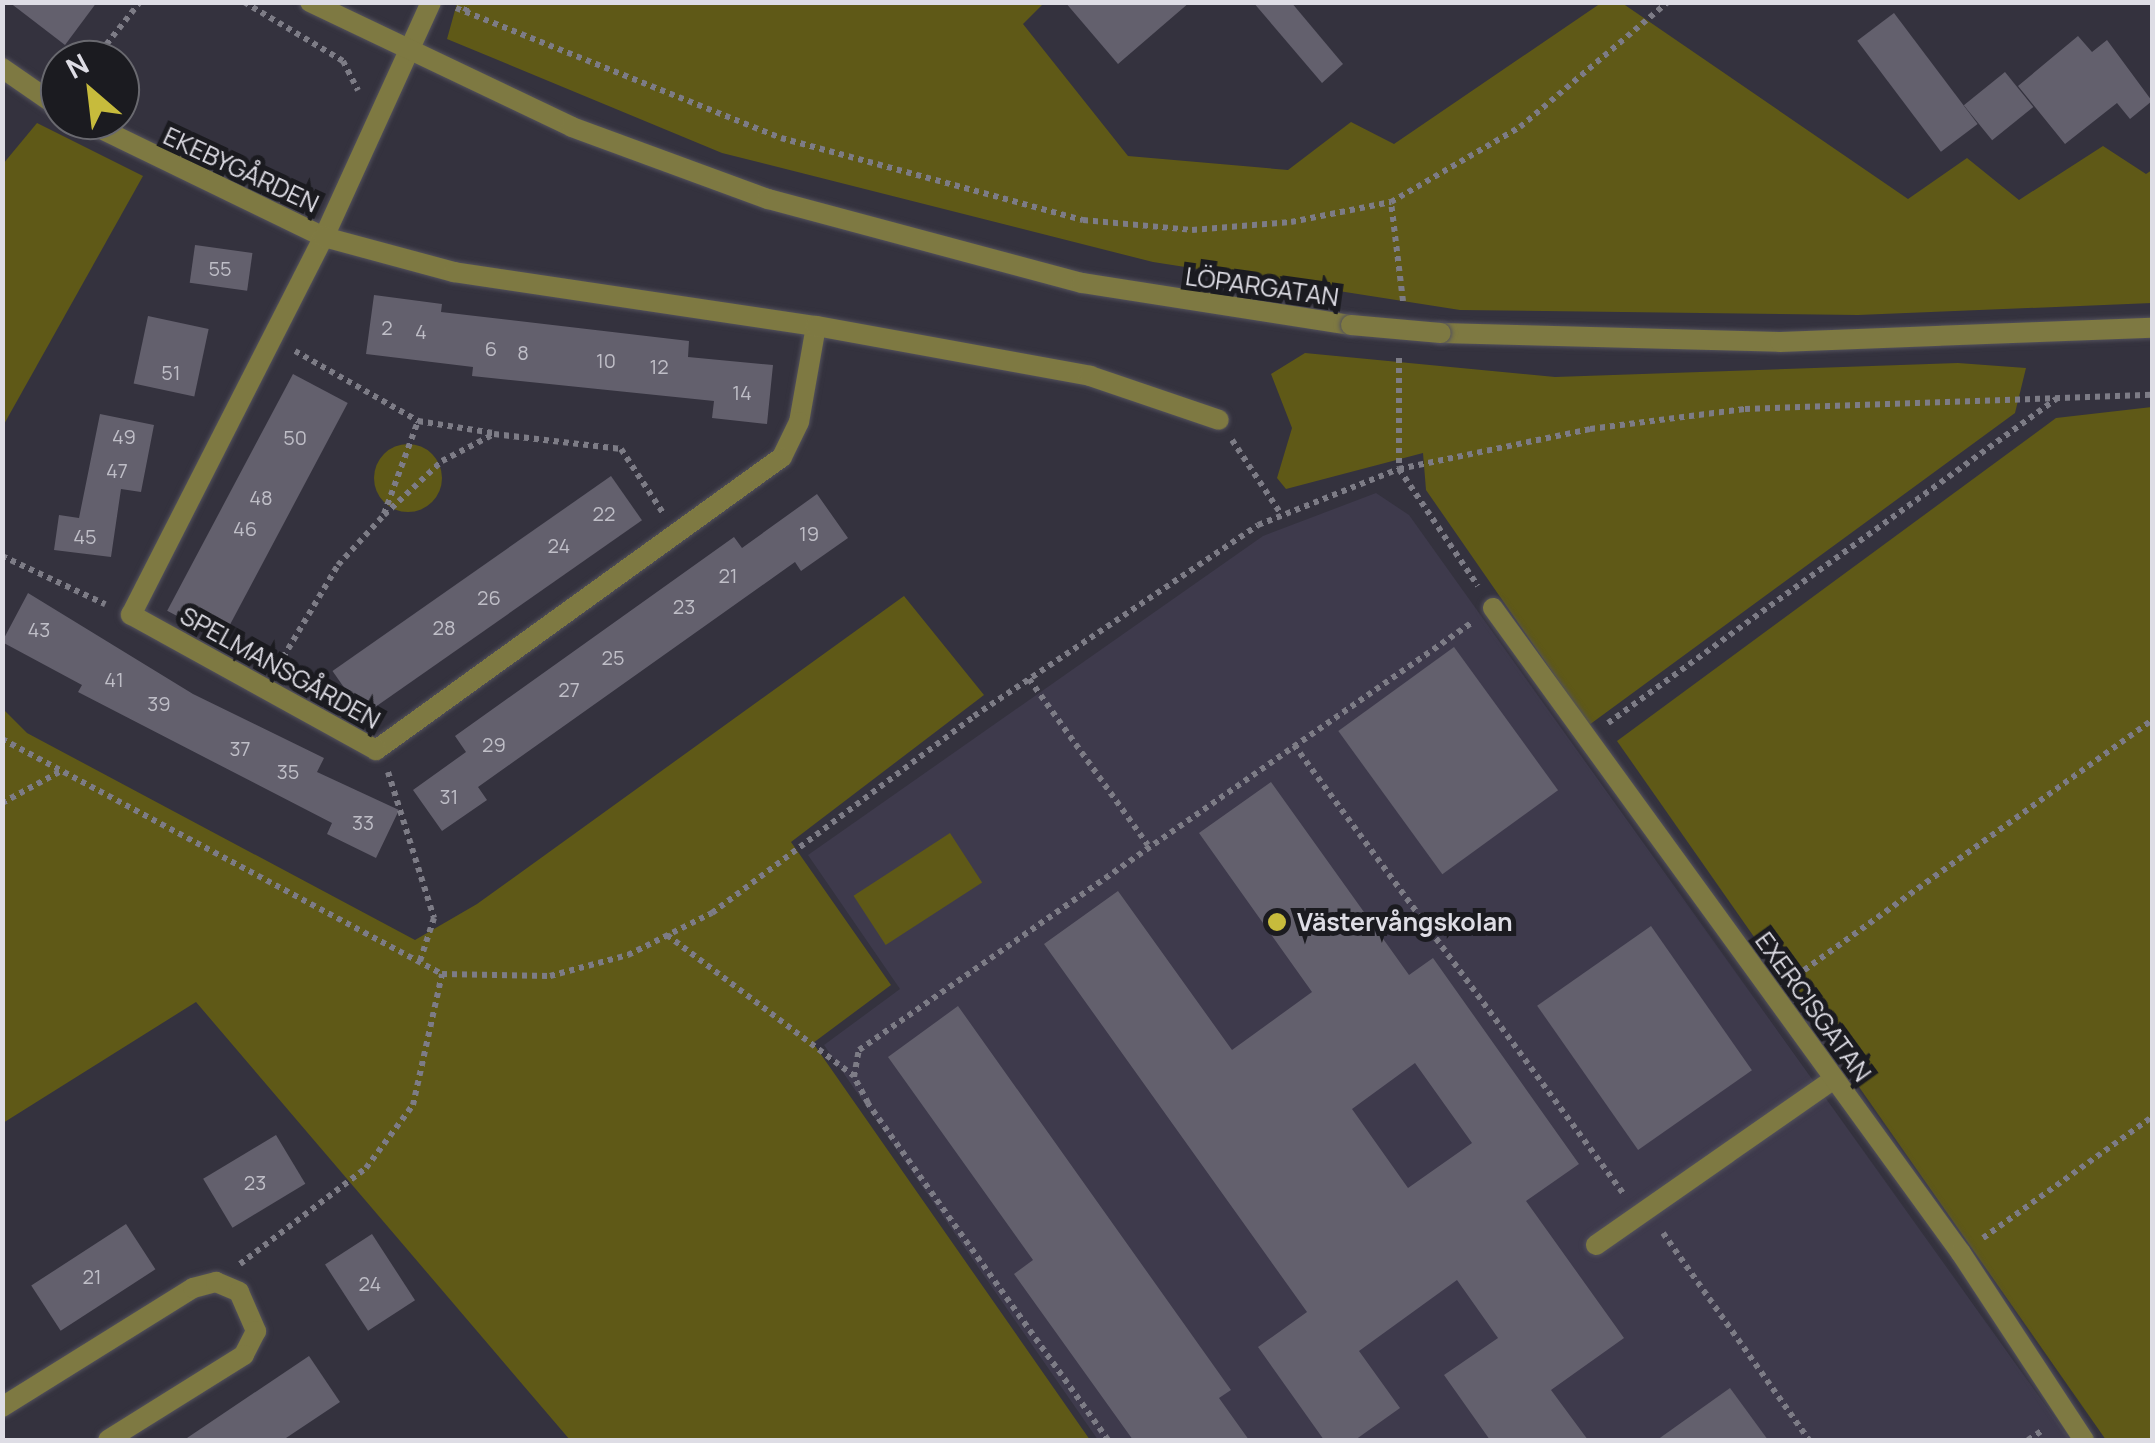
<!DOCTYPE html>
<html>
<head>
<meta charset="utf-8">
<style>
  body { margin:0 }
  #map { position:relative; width:2155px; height:1443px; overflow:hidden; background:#34323e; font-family:Manrope,sans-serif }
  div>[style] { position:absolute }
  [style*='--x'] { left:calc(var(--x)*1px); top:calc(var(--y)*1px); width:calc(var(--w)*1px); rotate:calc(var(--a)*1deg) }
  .built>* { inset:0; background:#3e3a4c }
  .green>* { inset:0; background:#5f5917; transform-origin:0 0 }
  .round { border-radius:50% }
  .building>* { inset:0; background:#63606d; transform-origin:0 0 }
  .path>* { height:6px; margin-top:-3px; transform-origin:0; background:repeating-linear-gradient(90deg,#7d7c86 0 5px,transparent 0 10px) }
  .roads { filter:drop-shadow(0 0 2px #53515c) drop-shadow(0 0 2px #53515c) }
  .service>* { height:20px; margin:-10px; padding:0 10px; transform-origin:10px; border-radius:10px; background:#7e7942 }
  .minor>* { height:20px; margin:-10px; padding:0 10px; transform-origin:10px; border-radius:10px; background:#7e7942 }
  .tertiary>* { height:20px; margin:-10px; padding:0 10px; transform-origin:10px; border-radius:10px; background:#7e7942 }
  .bridges { filter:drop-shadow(0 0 2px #53515c) drop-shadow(0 0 2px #53515c) }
  .tertiary-bridge>* { height:20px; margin:-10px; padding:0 10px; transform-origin:10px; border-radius:10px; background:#7e7942 }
  .dots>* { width:28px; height:28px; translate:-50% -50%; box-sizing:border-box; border:5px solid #1b1b20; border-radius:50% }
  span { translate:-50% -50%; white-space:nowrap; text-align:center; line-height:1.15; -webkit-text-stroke:10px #1b1b20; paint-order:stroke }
  .number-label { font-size:20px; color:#bfbec7 }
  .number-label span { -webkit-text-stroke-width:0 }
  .street-label { font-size:25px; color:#dedde5 }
  .poi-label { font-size:25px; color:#dedde5; font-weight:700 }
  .left { translate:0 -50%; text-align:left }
  .frame { position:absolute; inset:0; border:5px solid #dedde5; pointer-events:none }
  .north { position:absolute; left:40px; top:40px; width:100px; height:100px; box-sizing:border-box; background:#1b1b20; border:2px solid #69696f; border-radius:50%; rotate:332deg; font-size:28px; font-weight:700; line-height:40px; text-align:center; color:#dedde5 }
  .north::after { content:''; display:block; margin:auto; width:35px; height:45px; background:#c7bb3c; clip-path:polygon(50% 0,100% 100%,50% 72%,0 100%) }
</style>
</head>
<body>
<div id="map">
  <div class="built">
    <i style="clip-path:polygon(1376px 493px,1409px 515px,2070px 1440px,1098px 1440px,824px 1045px,900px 989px,808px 855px,1263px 536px)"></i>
  </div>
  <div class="green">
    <i style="clip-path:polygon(457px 3px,1044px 3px,1023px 24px,1128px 156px,1288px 170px,1351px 122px,1394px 144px,1601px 3px,1622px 3px,1908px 199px,1967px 158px,2019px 200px,2103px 146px,2146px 174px,2152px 170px,2152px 303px,1858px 315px,1460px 310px,1153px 262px,722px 153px,447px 39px)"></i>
    <i style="clip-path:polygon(37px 123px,143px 176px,3px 426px,3px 164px)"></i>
    <i style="clip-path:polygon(1305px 353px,1555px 377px,1958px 363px,2026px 368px,2015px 413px,1589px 725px,1426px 490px,1423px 453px,1286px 489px,1277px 478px,1292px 428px,1271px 374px)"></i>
    <i style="clip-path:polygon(2152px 407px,2152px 1440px,2106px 1440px,1617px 741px,2056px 418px)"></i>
    <i class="round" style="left:374px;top:444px;width:68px;height:68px"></i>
    <i style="clip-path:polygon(904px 596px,984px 695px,791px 842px,891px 985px,813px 1043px,1090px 1440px,570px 1440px,196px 1002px,3px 1123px,3px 709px,27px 733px,415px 940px,477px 904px)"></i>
    <i style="left:950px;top:833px;width:59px;height:115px;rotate:57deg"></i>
  </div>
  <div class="building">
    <i style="clip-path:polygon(9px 2px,97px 2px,65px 45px)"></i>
    <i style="clip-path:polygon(1065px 2px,1190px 2px,1118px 64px)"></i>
    <i style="clip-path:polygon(1253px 2px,1291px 2px,1343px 64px,1322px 83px)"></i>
    <i style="left:1894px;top:13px;width:139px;height:46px;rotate:53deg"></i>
    <i style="clip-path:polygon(2078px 36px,2092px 52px,2107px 40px,2152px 101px,2130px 119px,2117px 103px,2065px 144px,2018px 86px)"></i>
    <i style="left:2005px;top:72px;width:45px;height:53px;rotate:51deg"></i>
    <i style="left:195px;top:245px;width:58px;height:38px;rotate:8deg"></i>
    <i style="clip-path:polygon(374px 295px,442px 304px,441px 312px,689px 341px,688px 357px,773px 365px,767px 424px,712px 418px,714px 401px,472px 376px,473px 367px,366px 354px)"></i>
    <i style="left:148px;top:316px;width:62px;height:69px;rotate:12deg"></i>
    <i style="left:293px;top:374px;width:62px;height:268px;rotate:28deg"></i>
    <i style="clip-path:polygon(100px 414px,154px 425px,141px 492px,121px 489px,111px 557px,54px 550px,59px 515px,79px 518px)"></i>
    <i style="left:611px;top:476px;width:54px;height:340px;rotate:55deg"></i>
    <i style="clip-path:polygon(817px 494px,848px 538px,801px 571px,795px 562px,478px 787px,487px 800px,442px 831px,413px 790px,466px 752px,455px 736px,734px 537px,742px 548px)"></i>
    <i style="clip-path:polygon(28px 593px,193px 694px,324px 758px,317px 772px,399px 810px,376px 858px,327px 834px,332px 823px,78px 692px,82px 685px,2px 642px)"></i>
    <i style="left:1454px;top:647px;width:177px;height:143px;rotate:54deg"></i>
    <i style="clip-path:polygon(evenodd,1271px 782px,1409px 975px,1433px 958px,1579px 1164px,1526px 1201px,1624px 1338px,1551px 1390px,1588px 1440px,1490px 1440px,1444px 1375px,1498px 1338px,1457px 1280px,1359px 1351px,1400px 1408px,1355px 1440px,1324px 1440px,1258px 1347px,1307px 1312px,1044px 944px,1118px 891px,1232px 1050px,1312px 992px,1199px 833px,1271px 782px,1415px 1063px,1472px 1143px,1408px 1188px,1352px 1109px,1415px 1063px)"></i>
    <i style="left:1651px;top:926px;width:176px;height:139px;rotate:55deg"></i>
    <i style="clip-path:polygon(958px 1006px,1231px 1390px,1219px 1398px,1249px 1440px,1133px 1440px,1014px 1274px,1033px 1260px,888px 1057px)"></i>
    <i style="left:276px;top:1135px;width:57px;height:85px;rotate:59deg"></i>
    <i style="left:126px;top:1224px;width:54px;height:113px;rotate:57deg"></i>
    <i style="left:372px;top:1234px;width:79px;height:56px;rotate:57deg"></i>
    <i style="clip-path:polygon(309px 1356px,340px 1402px,283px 1440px,184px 1440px)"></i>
    <i style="clip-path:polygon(1730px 1388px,1768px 1440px,1657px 1440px)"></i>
  </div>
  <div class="path">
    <i style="--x:244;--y:2;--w:115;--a:30.8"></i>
    <i style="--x:343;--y:61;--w:33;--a:63"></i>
    <i style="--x:456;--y:8;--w:350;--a:21.8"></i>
    <i style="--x:781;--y:138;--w:313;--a:15.2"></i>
    <i style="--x:1083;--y:220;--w:109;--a:5.2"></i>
    <i style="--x:1192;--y:230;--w:99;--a:-4.6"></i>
    <i style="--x:1291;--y:222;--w:102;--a:-11.3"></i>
    <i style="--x:465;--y:12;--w:11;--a:-63"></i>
    <i style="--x:94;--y:60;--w:74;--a:-51.6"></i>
    <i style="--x:1403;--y:301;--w:100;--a:-96.9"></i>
    <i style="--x:1391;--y:202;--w:149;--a:-30.2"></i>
    <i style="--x:1520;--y:127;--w:194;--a:-40.2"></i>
    <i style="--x:295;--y:351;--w:142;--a:29.6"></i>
    <i style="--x:418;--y:421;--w:76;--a:9.1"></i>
    <i style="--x:1399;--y:358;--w:111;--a:90"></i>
    <i style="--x:1399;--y:469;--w:141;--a:56"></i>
    <i style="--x:1232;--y:440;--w:89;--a:56.5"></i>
    <i style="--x:384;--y:514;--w:99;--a:-69.9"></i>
    <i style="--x:2;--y:556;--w:114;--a:25"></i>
    <i style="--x:278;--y:666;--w:117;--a:-59.3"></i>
    <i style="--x:338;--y:565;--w:68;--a:-47.4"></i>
    <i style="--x:384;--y:515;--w:79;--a:-43"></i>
    <i style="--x:442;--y:461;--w:59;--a:-27.4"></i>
    <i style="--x:494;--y:434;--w:128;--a:6.7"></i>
    <i style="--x:621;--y:449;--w:77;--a:56.7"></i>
    <i style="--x:1029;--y:679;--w:204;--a:54.4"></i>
    <i style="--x:1608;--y:723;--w:553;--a:-35.87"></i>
    <i style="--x:2;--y:739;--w:499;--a:28.1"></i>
    <i style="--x:442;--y:974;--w:108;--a:1.1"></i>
    <i style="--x:550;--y:976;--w:81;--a:-15.1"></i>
    <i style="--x:628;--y:955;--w:94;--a:-26.6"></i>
    <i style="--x:712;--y:913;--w:328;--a:-36.9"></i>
    <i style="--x:974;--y:716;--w:342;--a:-33.9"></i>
    <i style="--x:1258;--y:525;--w:152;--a:-21.7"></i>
    <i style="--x:1399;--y:469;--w:195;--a:-11.8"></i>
    <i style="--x:1590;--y:429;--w:156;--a:-7.4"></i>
    <i style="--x:1745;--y:409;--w:407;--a:-2"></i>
    <i style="--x:1294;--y:745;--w:556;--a:53.71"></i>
    <i style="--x:388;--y:772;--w:153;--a:72.5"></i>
    <i style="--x:434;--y:918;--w:45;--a:108"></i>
    <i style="--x:2;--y:803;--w:69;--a:-28.4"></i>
    <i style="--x:667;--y:935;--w:234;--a:37"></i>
    <i style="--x:1796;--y:976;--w:438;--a:-35.7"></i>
    <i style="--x:1663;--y:1233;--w:253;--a:54.8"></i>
    <i style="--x:1983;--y:1238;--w:208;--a:-35.6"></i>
    <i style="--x:240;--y:1264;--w:158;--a:-37.3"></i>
    <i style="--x:366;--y:1168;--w:79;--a:-53.3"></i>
    <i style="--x:413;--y:1105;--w:134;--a:-77.5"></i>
    <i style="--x:1108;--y:1440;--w:414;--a:-125.5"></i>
    <i style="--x:868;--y:1103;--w:30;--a:-118"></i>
    <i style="--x:854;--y:1077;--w:27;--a:-80"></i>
    <i style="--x:859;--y:1050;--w:746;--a:-34.9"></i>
    <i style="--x:2028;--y:1440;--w:18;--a:-34"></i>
  </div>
  <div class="roads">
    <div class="service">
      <i style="--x:1596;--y:1245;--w:290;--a:-34.9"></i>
    </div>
    <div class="minor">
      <i style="--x:2;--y:68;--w:70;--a:34.6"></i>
      <i style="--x:83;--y:120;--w:268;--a:25.9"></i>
      <i style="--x:324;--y:237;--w:258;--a:-65.5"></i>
      <i style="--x:816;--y:326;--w:97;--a:100"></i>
      <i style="--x:799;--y:422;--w:39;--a:116"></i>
      <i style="--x:782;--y:457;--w:501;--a:144.18"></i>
      <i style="--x:376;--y:750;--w:280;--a:-151.1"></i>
      <i style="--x:131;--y:615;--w:424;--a:-63"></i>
      <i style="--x:324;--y:237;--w:135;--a:15.1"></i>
      <i style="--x:454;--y:272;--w:366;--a:8.5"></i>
      <i style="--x:816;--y:326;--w:279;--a:10.3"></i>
      <i style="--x:1090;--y:376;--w:136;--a:18.8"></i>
      <i style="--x:1493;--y:608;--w:797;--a:54.04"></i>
      <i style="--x:1961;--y:1253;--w:224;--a:56.7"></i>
      <i style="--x:2;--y:1407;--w:225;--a:-31.9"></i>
      <i style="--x:193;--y:1288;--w:24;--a:-15"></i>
      <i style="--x:216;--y:1282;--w:25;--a:23"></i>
      <i style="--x:239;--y:1292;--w:43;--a:66.4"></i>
      <i style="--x:256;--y:1331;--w:27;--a:117"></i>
      <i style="--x:244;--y:1355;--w:160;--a:148"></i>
    </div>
    <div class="tertiary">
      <i style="--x:310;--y:2;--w:290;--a:25.5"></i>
      <i style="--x:572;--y:127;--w:209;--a:20.2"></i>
      <i style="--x:768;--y:199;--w:325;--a:15"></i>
      <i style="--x:1082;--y:283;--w:272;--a:8.9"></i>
      <i style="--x:1441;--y:333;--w:339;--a:1.5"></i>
      <i style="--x:1780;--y:342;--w:372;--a:-2.2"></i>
    </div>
  </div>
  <div class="bridges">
    <div class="tertiary-bridge">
      <i style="--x:1351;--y:325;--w:90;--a:5.1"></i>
    </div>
  </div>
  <div class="dots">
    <i style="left:1277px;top:922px;background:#c7bb3c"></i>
  </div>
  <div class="number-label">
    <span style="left:220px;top:268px">55</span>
    <span style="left:387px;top:327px">2</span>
    <span style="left:421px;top:331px">4</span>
    <span style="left:491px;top:348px">6</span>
    <span style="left:523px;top:352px">8</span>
    <span style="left:606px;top:360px">10</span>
    <span style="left:659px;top:366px">12</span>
    <span style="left:171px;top:372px">51</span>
    <span style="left:742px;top:392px">14</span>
    <span style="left:124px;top:436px">49</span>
    <span style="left:295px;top:437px">50</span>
    <span style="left:117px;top:470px">47</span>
    <span style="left:261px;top:497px">48</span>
    <span style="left:604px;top:513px">22</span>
    <span style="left:245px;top:528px">46</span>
    <span style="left:809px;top:533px">19</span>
    <span style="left:85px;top:536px">45</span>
    <span style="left:559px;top:545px">24</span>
    <span style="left:728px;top:575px">21</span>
    <span style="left:489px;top:597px">26</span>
    <span style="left:684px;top:606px">23</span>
    <span style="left:444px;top:627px">28</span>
    <span style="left:39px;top:629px">43</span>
    <span style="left:613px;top:657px">25</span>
    <span style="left:114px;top:679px">41</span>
    <span style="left:569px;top:689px">27</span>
    <span style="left:159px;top:703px">39</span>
    <span style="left:494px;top:744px">29</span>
    <span style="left:240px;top:748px">37</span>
    <span style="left:288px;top:771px">35</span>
    <span style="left:449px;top:796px">31</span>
    <span style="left:363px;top:822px">33</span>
    <span style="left:255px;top:1182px">23</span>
    <span style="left:92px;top:1276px">21</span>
    <span style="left:370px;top:1283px">24</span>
  </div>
  <div class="street-label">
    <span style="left:241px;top:170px;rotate:25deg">EKEBYGÅRDEN</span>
    <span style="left:1262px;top:287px;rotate:8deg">LÖPARGATAN</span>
    <span style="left:280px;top:668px;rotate:29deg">SPELMANSGÅRDEN</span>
    <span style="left:1813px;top:1007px;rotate:54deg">EXERCISGATAN</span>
  </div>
  <div class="poi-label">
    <span class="left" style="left:1297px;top:922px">Västervångskolan</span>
  </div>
  <div class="frame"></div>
  <div class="north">N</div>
</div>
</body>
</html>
